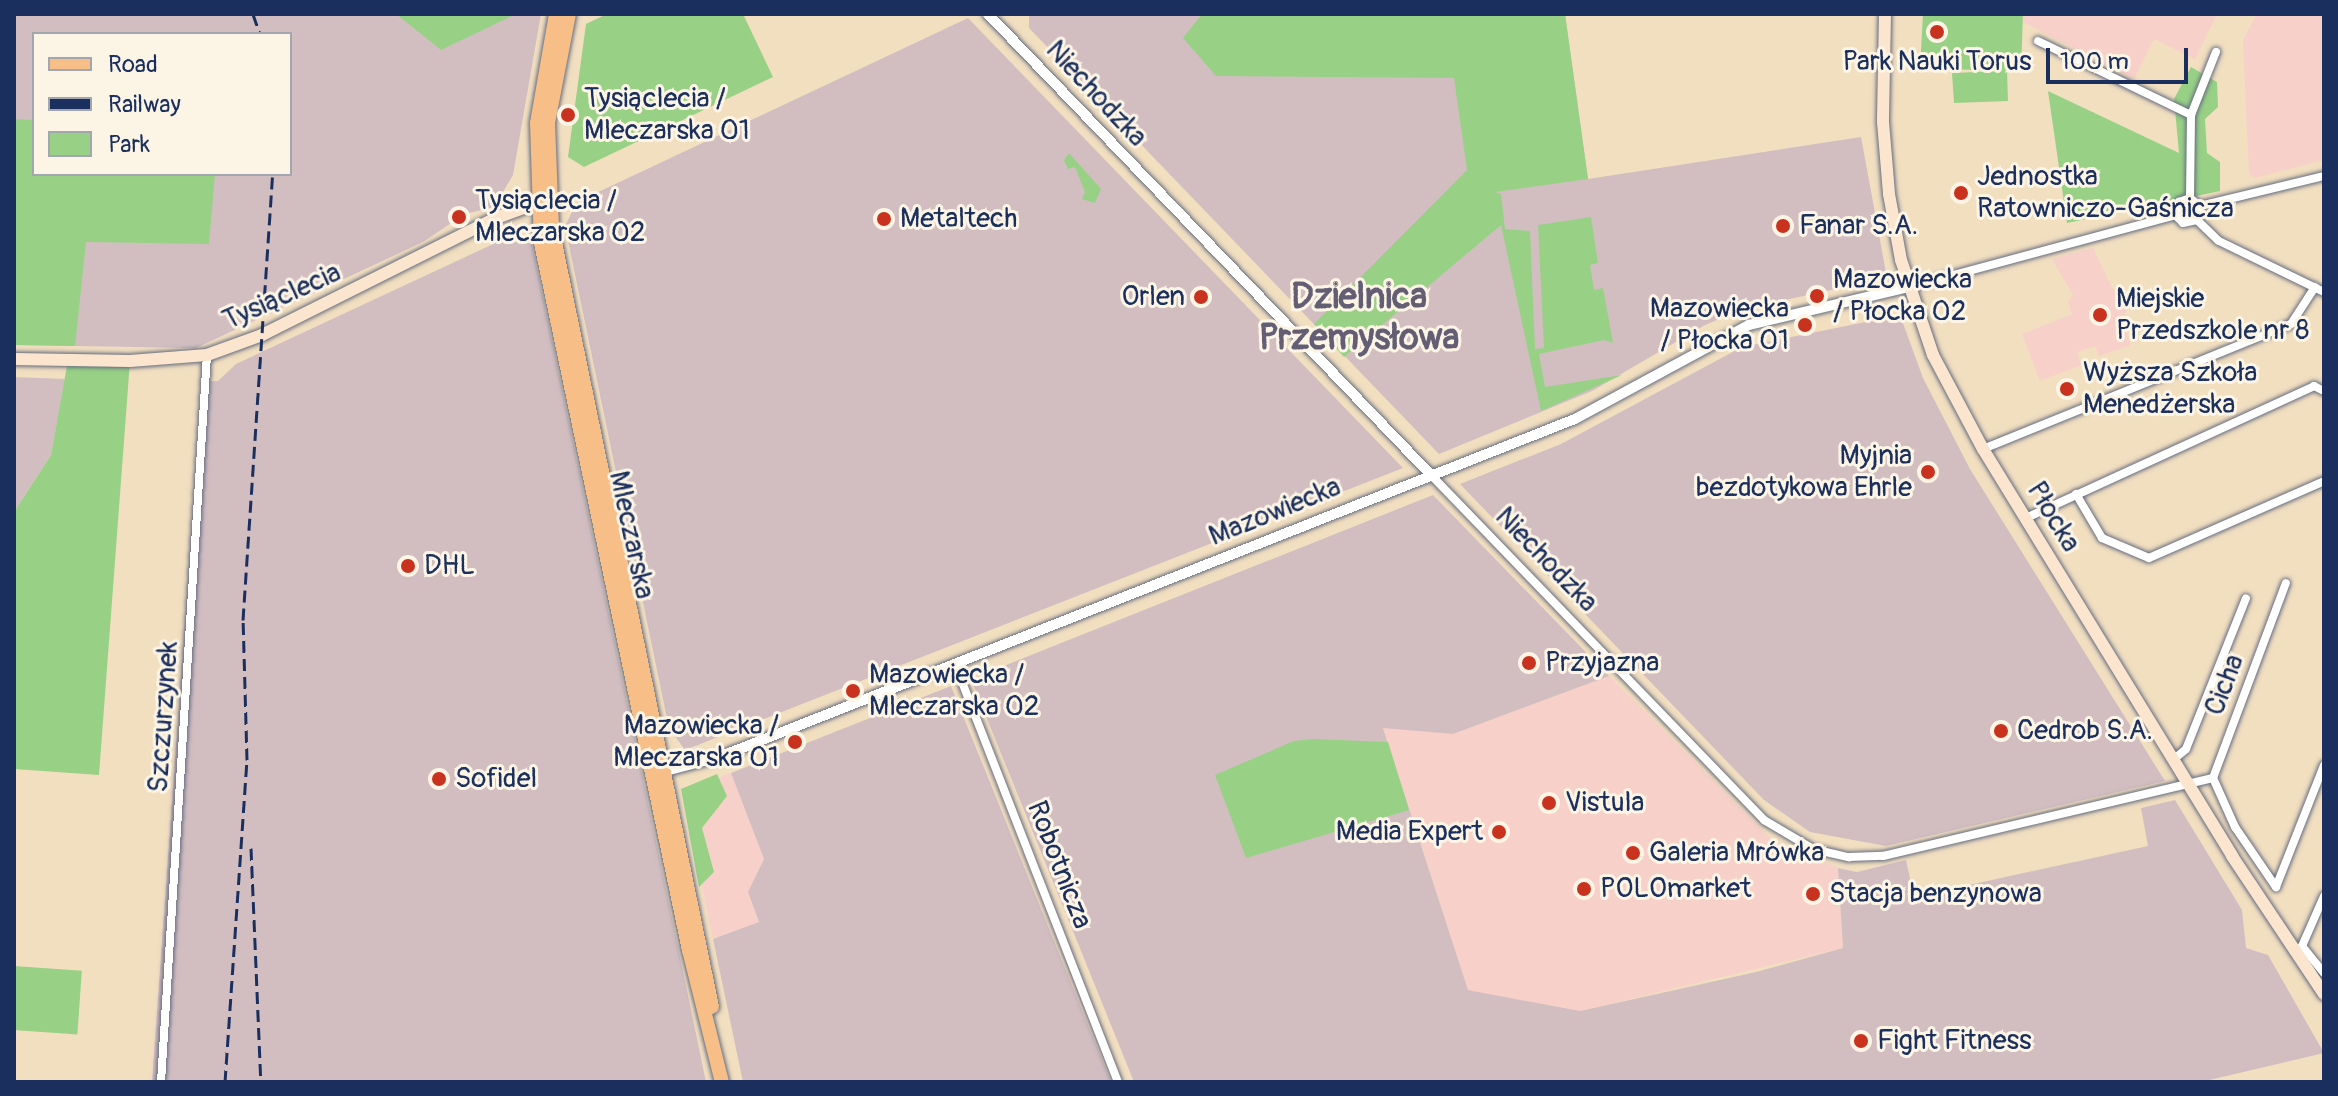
<!DOCTYPE html>
<html>
<head>
<meta charset="utf-8">
<style>
  body { margin:0 }
  #map { position:relative; width:2338px; height:1096px; overflow:hidden; background:#f2dfc0; font-family:Pangolin,sans-serif }
  div>[style] { position:absolute }
  [style*='--x'] { left:calc(var(--x)*1px); top:calc(var(--y)*1px); width:calc(var(--w)*1px); rotate:calc(var(--a)*1deg) }
  .built>* { inset:0; background:#f7d0c9 }
  .industrial>* { inset:0; background:#d2bec1 }
  .green>* { inset:0; background:#98d185; transform-origin:0 0 }
  .roads { filter:drop-shadow(0 0 2px #666d80) drop-shadow(0 0 2px #666d80) }
  .minor>* { height:8px; margin:-4px; padding:0 4px; transform-origin:4px; border-radius:4px; background:#fff }
  .tertiary>* { height:10px; margin:-5px; padding:0 5px; transform-origin:5px; border-radius:5px; background:#fff }
  .secondary>* { height:12px; margin:-6px; padding:0 6px; transform-origin:6px; border-radius:6px; background:#fce5cf }
  .primary>* { height:14px; margin:-7px; padding:0 7px; transform-origin:7px; border-radius:7px; background:#f7be88 }
  .rail>* { height:3px; margin-top:-1.5px; transform-origin:0; background:repeating-linear-gradient(90deg,#1b2f5e 0 12px,transparent 0 18px) }
  .dots>* { width:22px; height:22px; translate:-50% -50%; box-sizing:border-box; border:4px solid #fcf5e5; border-radius:50% }
  span { translate:-50% -50%; white-space:nowrap; text-align:center; line-height:1.15; -webkit-text-stroke:6px #fcf5e5; paint-order:stroke }
  .poi-label { font-size:28px; color:#1b2f5e }
  .left { translate:0 -50%; text-align:left }
  .right { translate:-100% -50%; text-align:right }
  .street-label { font-size:28px; color:#1b2f5e }
  .district-label { font-size:36px; color:#635e73; font-weight:700 }
  .frame { position:absolute; inset:0; border:16px solid #1b2f5e; pointer-events:none }
  .legend { position:absolute; left:32px; top:32px; width:260px; height:144px; box-sizing:border-box; background:#fcf5e5; border:2px solid #a2a6af; margin:0; padding:10px 14px; list-style:none; font-size:24px; color:#1b2f5e }
  .legend li { display:flex; align-items:center; gap:16px; height:40px }
  .legend b { width:40px; border:2px solid #a2a6af }
  .scale { position:absolute; left:2046px; top:48px; width:142px; height:36px; box-sizing:border-box; border:4px solid #1b2f5e; border-top:0; padding-left:10px; font-size:24px; line-height:28px; white-space:nowrap; color:#1b2f5e; -webkit-text-stroke:6px #fcf5e5; paint-order:stroke }
</style>
</head>
<body>
<div id="map">
  <div class="built">
    <i style="clip-path:polygon(2023px 14px,2217px 14px,2195px 59px,2154px 39px,2134px 79px,2023px 22px)"></i>
    <i style="clip-path:polygon(2257px 14px,2324px 14px,2324px 160px,2255px 178px,2249px 174px,2243px 40px)"></i>
    <i style="clip-path:polygon(2093px 248px,2112px 288px,2132px 298px,2122px 321px,2131px 345px,2099px 356px,2095px 346px,2077px 352px,2081px 365px,2040px 381px,2022px 334px,2072px 314px,2068px 302px,2073px 295px,2052px 259px)"></i>
    <i style="clip-path:polygon(1609px 676px,1773px 841px,1838px 868px,1843px 948px,1580px 1011px,1468px 990px,1383px 727px,1453px 734px)"></i>
    <i style="clip-path:polygon(731px 773px,764px 859px,748px 892px,759px 922px,713px 939px,683px 791px)"></i>
  </div>
  <div class="industrial">
    <i style="clip-path:polygon(evenodd,14px 14px,541px 14px,513px 175px,494px 207px,465px 214px,423px 242px,196px 348px,14px 345px,14px 14px,34px 34px,290px 34px,290px 174px,34px 174px,34px 34px)"></i>
    <i style="clip-path:polygon(1029px 14px,1565px 14px,1588px 179px,1861px 137px,1887px 278px,1743px 309px,1705px 325px,1592px 391px,1439px 454px,1029px 28px)"></i>
    <i style="clip-path:polygon(968px 18px,1403px 468px,685px 750px,669px 728px,565px 226px,577px 202px)"></i>
    <i style="clip-path:polygon(522px 236px,531px 240px,706px 1082px,152px 1082px,202px 381px,218px 381px,236px 364px,506px 238px)"></i>
    <i style="clip-path:polygon(1900px 315px,1923px 378px,1970px 469px,2165px 781px,1886px 846px,1810px 832px,1764px 800px,1460px 484px,1561px 444px,1742px 347px)"></i>
    <i style="clip-path:polygon(14px 377px,65px 379px,51px 455px,14px 512px)"></i>
    <i style="clip-path:polygon(1433px 495px,1609px 676px,1453px 734px,1383px 728px,1468px 990px,1580px 1011px,1756px 972px,1843px 948px,1838px 868px,1857px 872px,1906px 860px,1914px 897px,2148px 846px,2141px 808px,2175px 800px,2242px 910px,2246px 948px,2268px 955px,2324px 1053px,2201px 1082px,1134px 1082px,971px 679px)"></i>
    <i style="clip-path:polygon(951px 686px,1111px 1082px,743px 1082px,713px 939px,759px 922px,748px 892px,764px 859px,731px 773px)"></i>
  </div>
  <div class="green">
    <i style="clip-path:polygon(396px 14px,516px 14px,441px 50px)"></i>
    <i style="clip-path:polygon(607px 14px,743px 14px,773px 77px,584px 167px,568px 157px,586px 24px)"></i>
    <i style="clip-path:polygon(1202px 14px,1565px 14px,1588px 179px,1495px 192px,1501px 194px,1505px 229px,1530px 231px,1535px 349px,1544px 348px,1538px 225px,1591px 217px,1598px 263px,1590px 265px,1594px 290px,1603px 288px,1613px 343px,1604px 340px,1539px 354px,1545px 387px,1622px 375px,1541px 411px,1501px 225px,1344px 357px,1314px 324px,1467px 170px,1454px 78px,1216px 76px,1183px 38px)"></i>
    <i style="clip-path:polygon(1923px 14px,2023px 14px,2021px 71px,2007px 71px,2008px 101px,1954px 103px,1952px 73px,2002px 71px,1920px 68px)"></i>
    <i style="clip-path:polygon(2191px 67px,2217px 82px,2218px 107px,2205px 119px,2207px 153px,2220px 162px,2220px 191px,2067px 223px,2048px 91px,2179px 153px,2174px 99px)"></i>
    <i style="clip-path:polygon(14px 119px,34px 120px,34px 174px,215px 174px,209px 244px,86px 242px,75px 346px,14px 345px)"></i>
    <i style="clip-path:polygon(1069px 153px,1101px 189px,1095px 203px,1082px 199px,1085px 192px,1075px 167px,1068px 169px,1064px 160px)"></i>
    <i style="clip-path:polygon(68px 360px,130px 361px,99px 775px,14px 769px,14px 512px,51px 455px)"></i>
    <i style="clip-path:polygon(1313px 739px,1388px 742px,1409px 810px,1246px 858px,1215px 775px,1294px 741px)"></i>
    <i style="clip-path:polygon(717px 774px,727px 796px,702px 828px,714px 872px,699px 887px,681px 789px)"></i>
    <i style="left:14px;top:966px;width:68px;height:64px;rotate:4deg"></i>
  </div>
  <div class="roads">
    <div class="minor">
      <i style="--x:2038;--y:41;--w:170;--a:25.8"></i>
      <i style="--x:2190;--y:198;--w:83;--a:-89.3"></i>
      <i style="--x:2191;--y:115;--w:68;--a:-68.4"></i>
      <i style="--x:2200;--y:206;--w:128;--a:-13.6"></i>
      <i style="--x:2175;--y:215;--w:14;--a:-73"></i>
      <i style="--x:2179;--y:202;--w:12;--a:-20"></i>
      <i style="--x:2190;--y:198;--w:13;--a:39"></i>
      <i style="--x:2200;--y:206;--w:14;--a:102"></i>
      <i style="--x:2175;--y:215;--w:11;--a:45"></i>
      <i style="--x:2183;--y:223;--w:14;--a:-12"></i>
      <i style="--x:2197;--y:220;--w:30;--a:44"></i>
      <i style="--x:2219;--y:241;--w:117;--a:25.9"></i>
      <i style="--x:1909;--y:287;--w:276;--a:-15.1"></i>
      <i style="--x:1983;--y:449;--w:332;--a:-22.1"></i>
      <i style="--x:2291;--y:324;--w:44;--a:-57"></i>
      <i style="--x:1432;--y:476;--w:478;--a:46"></i>
      <i style="--x:1764;--y:820;--w:57;--a:30.6"></i>
      <i style="--x:1813;--y:849;--w:37;--a:13"></i>
      <i style="--x:1849;--y:857;--w:34;--a:-2"></i>
      <i style="--x:1883;--y:856;--w:339;--a:-13.3"></i>
      <i style="--x:2213;--y:778;--w:208;--a:-69.5"></i>
      <i style="--x:2076;--y:494;--w:51;--a:59.4"></i>
      <i style="--x:2102;--y:538;--w:51;--a:23.1"></i>
      <i style="--x:2149;--y:558;--w:191;--a:-23.7"></i>
      <i style="--x:2026;--y:518;--w:317;--a:-24.6"></i>
      <i style="--x:2314;--y:386;--w:11;--a:27"></i>
      <i style="--x:955;--y:664;--w:449;--a:68.7"></i>
      <i style="--x:2173;--y:760;--w:17;--a:-40"></i>
      <i style="--x:2186;--y:749;--w:162;--a:-68.3"></i>
      <i style="--x:2213;--y:778;--w:54;--a:65.8"></i>
      <i style="--x:2235;--y:827;--w:73;--a:55.7"></i>
      <i style="--x:2276;--y:887;--w:131;--a:-68.5"></i>
      <i style="--x:2324;--y:896;--w:55;--a:113.7"></i>
      <i style="--x:2302;--y:946;--w:35;--a:51"></i>
      <i style="--x:161;--y:1082;--w:728;--a:-86.38"></i>
    </div>
    <div class="tertiary">
      <i style="--x:988;--y:14;--w:641;--a:46.14"></i>
      <i style="--x:658;--y:773;--w:63;--a:-14.7"></i>
      <i style="--x:719;--y:757;--w:920;--a:-21.55"></i>
      <i style="--x:1575;--y:419;--w:198;--a:-28.4"></i>
      <i style="--x:1749;--y:325;--w:164;--a:-13.4"></i>
    </div>
    <div class="secondary">
      <i style="--x:1885;--y:14;--w:108;--a:91.1"></i>
      <i style="--x:1883;--y:122;--w:72;--a:85.2"></i>
      <i style="--x:1889;--y:194;--w:67;--a:79.7"></i>
      <i style="--x:1901;--y:260;--w:100;--a:71.4"></i>
      <i style="--x:1933;--y:355;--w:106;--a:62"></i>
      <i style="--x:1983;--y:449;--w:477;--a:58.5"></i>
      <i style="--x:2232;--y:856;--w:166;--a:56.3"></i>
      <i style="--x:14;--y:359;--w:116;--a:1"></i>
      <i style="--x:130;--y:361;--w:77;--a:-4.5"></i>
      <i style="--x:207;--y:355;--w:59;--a:-20"></i>
      <i style="--x:262;--y:335;--w:262;--a:-26.6"></i>
      <i style="--x:496;--y:218;--w:55;--a:-20.1"></i>
    </div>
    <div class="primary">
      <i style="--x:556;--y:14;--w:111;--a:99.9"></i>
      <i style="--x:537;--y:123;--w:120;--a:88.1"></i>
      <i style="--x:541;--y:243;--w:722;--a:78.18"></i>
      <i style="--x:689;--y:950;--w:136;--a:76"></i>
      <i style="--x:569;--y:14;--w:111;--a:100.9"></i>
      <i style="--x:548;--y:123;--w:105;--a:87.8"></i>
      <i style="--x:552;--y:228;--w:795;--a:78.39"></i>
    </div>
  </div>
  <div class="rail">
    <i style="--x:253;--y:14;--w:21;--a:71"></i>
    <i style="--x:251;--y:848;--w:234;--a:87.6"></i>
    <i style="--x:225;--y:1082;--w:323;--a:-86.1"></i>
    <i style="--x:247;--y:760;--w:140;--a:-91.6"></i>
    <i style="--x:243;--y:620;--w:447;--a:-86.2"></i>
  </div>
  <div class="dots">
    <i style="left:1937px;top:32px;background:#c8321e"></i>
    <i style="left:568px;top:115px;background:#c8321e"></i>
    <i style="left:1961px;top:193px;background:#c8321e"></i>
    <i style="left:459px;top:217px;background:#c8321e"></i>
    <i style="left:884px;top:219px;background:#c8321e"></i>
    <i style="left:1783px;top:226px;background:#c8321e"></i>
    <i style="left:1817px;top:296px;background:#c8321e"></i>
    <i style="left:1201px;top:297px;background:#c8321e"></i>
    <i style="left:2100px;top:315px;background:#c8321e"></i>
    <i style="left:1805px;top:325px;background:#c8321e"></i>
    <i style="left:2067px;top:389px;background:#c8321e"></i>
    <i style="left:1928px;top:472px;background:#c8321e"></i>
    <i style="left:408px;top:566px;background:#c8321e"></i>
    <i style="left:1529px;top:663px;background:#c8321e"></i>
    <i style="left:853px;top:691px;background:#c8321e"></i>
    <i style="left:2001px;top:731px;background:#c8321e"></i>
    <i style="left:795px;top:742px;background:#c8321e"></i>
    <i style="left:439px;top:779px;background:#c8321e"></i>
    <i style="left:1549px;top:803px;background:#c8321e"></i>
    <i style="left:1499px;top:832px;background:#c8321e"></i>
    <i style="left:1633px;top:853px;background:#c8321e"></i>
    <i style="left:1584px;top:889px;background:#c8321e"></i>
    <i style="left:1813px;top:894px;background:#c8321e"></i>
    <i style="left:1861px;top:1041px;background:#c8321e"></i>
  </div>
  <div class="poi-label">
    <span style="left:1937px;top:62px">Park Nauki Torus</span>
    <span class="left" style="left:584px;top:115px">Tysiąclecia /<br>Mleczarska 01</span>
    <span class="left" style="left:1977px;top:193px">Jednostka<br>Ratowniczo-Gaśnicza</span>
    <span class="left" style="left:475px;top:217px">Tysiąclecia /<br>Mleczarska 02</span>
    <span class="left" style="left:900px;top:219px">Metaltech</span>
    <span class="left" style="left:1799px;top:226px">Fanar S.A.</span>
    <span class="left" style="left:1833px;top:296px">Mazowiecka<br>/ Płocka 02</span>
    <span class="right" style="left:1185px;top:297px">Orlen</span>
    <span class="left" style="left:2116px;top:315px">Miejskie<br>Przedszkole nr 8</span>
    <span class="right" style="left:1789px;top:325px">Mazowiecka<br>/ Płocka 01</span>
    <span class="left" style="left:2083px;top:389px">Wyższa Szkoła<br>Menedżerska</span>
    <span class="right" style="left:1912px;top:472px">Myjnia<br>bezdotykowa Ehrle</span>
    <span class="left" style="left:424px;top:566px">DHL</span>
    <span class="left" style="left:1545px;top:663px">Przyjazna</span>
    <span class="left" style="left:869px;top:691px">Mazowiecka /<br>Mleczarska 02</span>
    <span class="right" style="left:779px;top:742px">Mazowiecka /<br>Mleczarska 01</span>
    <span class="left" style="left:2017px;top:731px">Cedrob S.A.</span>
    <span class="left" style="left:455px;top:779px">Sofidel</span>
    <span class="left" style="left:1565px;top:803px">Vistula</span>
    <span class="right" style="left:1483px;top:832px">Media Expert</span>
    <span class="left" style="left:1649px;top:853px">Galeria Mrówka</span>
    <span class="left" style="left:1600px;top:889px">POLOmarket</span>
    <span class="left" style="left:1829px;top:894px">Stacja benzynowa</span>
    <span class="left" style="left:1877px;top:1041px">Fight Fitness</span>
  </div>
  <div class="street-label">
    <span style="left:1096px;top:94px;rotate:47deg">Niechodzka</span>
    <span style="left:282px;top:297px;rotate:-24deg">Tysiąclecia</span>
    <span style="left:1275px;top:512px;rotate:-22deg">Mazowiecka</span>
    <span style="left:2053px;top:517px;rotate:59deg">Płocka</span>
    <span style="left:631px;top:535px;rotate:78deg">Mleczarska</span>
    <span style="left:1546px;top:560px;rotate:46deg">Niechodzka</span>
    <span style="left:2225px;top:685px;rotate:-69deg">Cicha</span>
    <span style="left:164px;top:717px;rotate:-86deg">Szczurzynek</span>
    <span style="left:1059px;top:865px;rotate:69deg">Robotnicza</span>
  </div>
  <div class="district-label">
    <span style="left:1359px;top:317px">Dzielnica<br>Przemysłowa</span>
  </div>
  <div class="frame"></div>
  <ul class="legend">
  <li><b style="height:10px;background:#f7be88"></b>Road</li>
  <li><b style="height:10px;background:#1b2f5e"></b>Railway</li>
  <li><b style="height:22px;background:#98d185"></b>Park</li>
  </ul>
  <div class="scale">100 m</div>
</div>
</body>
</html>
